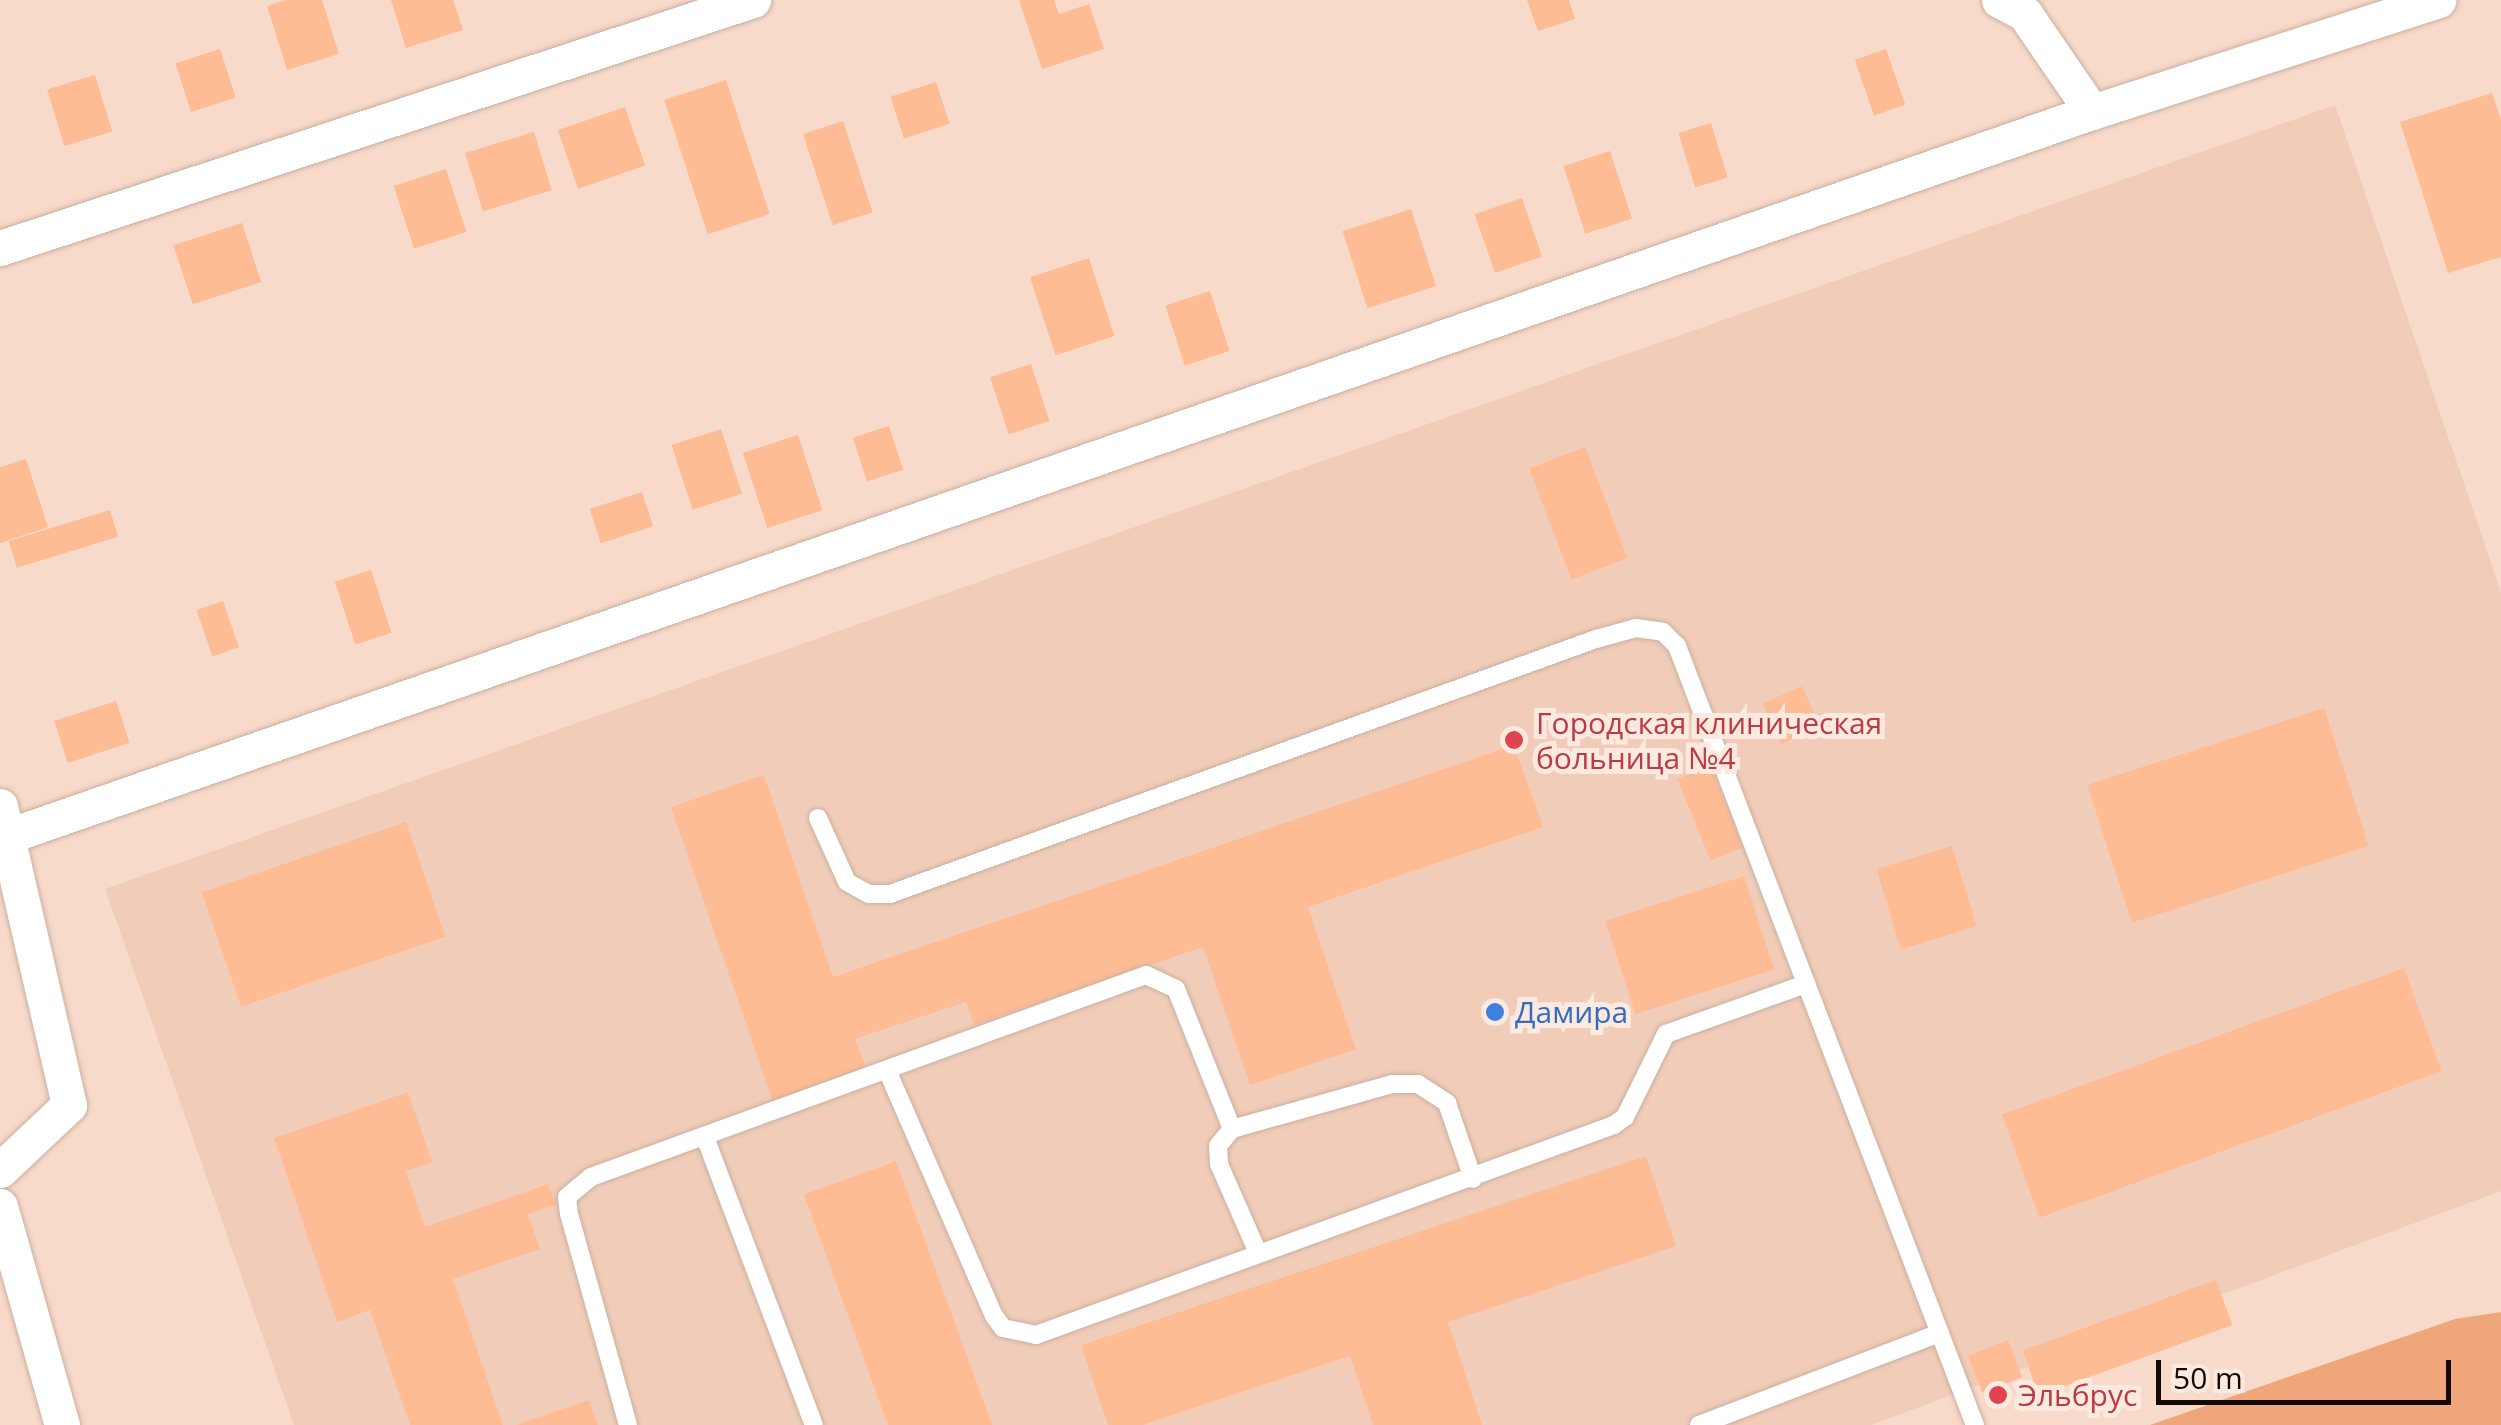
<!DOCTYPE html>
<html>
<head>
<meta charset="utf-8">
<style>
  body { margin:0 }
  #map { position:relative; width:2501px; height:1425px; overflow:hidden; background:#f7dac9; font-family:"Open Sans",sans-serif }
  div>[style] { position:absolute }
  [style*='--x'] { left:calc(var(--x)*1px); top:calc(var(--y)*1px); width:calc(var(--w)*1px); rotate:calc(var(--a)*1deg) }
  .built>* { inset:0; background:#f1cdb9 }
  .green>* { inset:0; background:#efa67a }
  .building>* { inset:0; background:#febc95; transform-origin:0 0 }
  .roads { filter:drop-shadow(0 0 2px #cbaf9f) drop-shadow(0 0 2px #cbaf9f) }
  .lane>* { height:18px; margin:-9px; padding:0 9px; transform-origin:9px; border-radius:9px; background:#fff }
  .street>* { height:35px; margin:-17.5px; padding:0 17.5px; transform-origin:17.5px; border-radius:17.5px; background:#fff }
  .dots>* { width:28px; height:28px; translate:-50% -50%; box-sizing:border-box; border:5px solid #fceae0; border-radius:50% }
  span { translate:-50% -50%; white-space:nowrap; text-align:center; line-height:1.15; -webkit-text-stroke:10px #fceae0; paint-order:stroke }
  .health-label { font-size:30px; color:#be3a42 }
  .left { translate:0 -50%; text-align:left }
  .shop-label { font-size:30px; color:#366cbe }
  .scale { position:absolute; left:2156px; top:1360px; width:295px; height:45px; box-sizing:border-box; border:5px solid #130905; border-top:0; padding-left:12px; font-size:30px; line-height:35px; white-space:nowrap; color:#130905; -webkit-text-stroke:8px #fceae0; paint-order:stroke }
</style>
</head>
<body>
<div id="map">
  <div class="built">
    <i style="clip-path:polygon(2335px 105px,2501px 592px,2501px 1191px,1871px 1425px,294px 1425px,105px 889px)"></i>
  </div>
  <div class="green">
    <i style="clip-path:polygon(2501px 1312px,2501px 1425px,2150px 1425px,2455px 1319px)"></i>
  </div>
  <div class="building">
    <i style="clip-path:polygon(286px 0,322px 0,339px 54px,287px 70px,267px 6px)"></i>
    <i style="clip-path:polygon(391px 0,453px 0,463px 30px,406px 48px)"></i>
    <i style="clip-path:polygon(1019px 0,1054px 0,1059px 14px,1089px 4px,1104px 49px,1042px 69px)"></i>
    <i style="clip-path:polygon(1527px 0,1569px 0,1575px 19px,1538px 31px)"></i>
    <i style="left:220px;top:49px;width:51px;height:47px;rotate:72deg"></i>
    <i style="left:1886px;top:49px;width:59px;height:33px;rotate:71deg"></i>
    <i style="left:95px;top:75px;width:59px;height:50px;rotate:73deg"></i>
    <i style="left:726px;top:80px;width:141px;height:65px;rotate:72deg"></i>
    <i style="left:936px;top:82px;width:44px;height:48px;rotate:72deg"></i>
    <i style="clip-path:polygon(2492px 93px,2501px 120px,2501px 257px,2448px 273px,2400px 122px)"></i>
    <i style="left:625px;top:107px;width:62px;height:71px;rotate:71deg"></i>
    <i style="left:843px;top:121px;width:96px;height:42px;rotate:72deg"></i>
    <i style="left:1711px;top:123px;width:57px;height:34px;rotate:73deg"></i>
    <i style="left:534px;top:132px;width:61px;height:72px;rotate:73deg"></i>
    <i style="left:1610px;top:151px;width:71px;height:49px;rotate:72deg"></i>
    <i style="left:446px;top:169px;width:66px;height:55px;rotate:72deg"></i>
    <i style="left:1522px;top:198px;width:62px;height:50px;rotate:71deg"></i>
    <i style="left:1411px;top:209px;width:81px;height:72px;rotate:72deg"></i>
    <i style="left:242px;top:223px;width:62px;height:72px;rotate:72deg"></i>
    <i style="left:1089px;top:258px;width:82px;height:62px;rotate:72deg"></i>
    <i style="left:1210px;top:291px;width:63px;height:47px;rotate:72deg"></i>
    <i style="left:1031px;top:364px;width:60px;height:43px;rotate:72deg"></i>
    <i style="left:889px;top:426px;width:46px;height:38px;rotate:72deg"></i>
    <i style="left:721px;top:429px;width:68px;height:52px;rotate:72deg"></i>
    <i style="left:798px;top:435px;width:79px;height:58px;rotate:72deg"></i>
    <i style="left:1585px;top:447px;width:119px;height:60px;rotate:69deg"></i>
    <i style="clip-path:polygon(26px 459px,48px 527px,0 543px,0 467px)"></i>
    <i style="left:642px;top:492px;width:36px;height:55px;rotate:72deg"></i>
    <i style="left:110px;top:510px;width:28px;height:106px;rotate:73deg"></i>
    <i style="left:371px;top:570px;width:66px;height:38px;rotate:72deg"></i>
    <i style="left:223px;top:601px;width:49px;height:28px;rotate:71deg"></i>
    <i style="left:1802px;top:686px;width:45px;height:43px;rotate:66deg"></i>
    <i style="left:116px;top:701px;width:44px;height:65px;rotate:72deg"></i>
    <i style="left:2324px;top:708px;width:145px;height:249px;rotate:72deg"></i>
    <i style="clip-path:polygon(1514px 745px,1543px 827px,1308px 907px,1356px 1049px,1250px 1085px,1203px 947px,974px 1025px,966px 1002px,855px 1039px,869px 1076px,775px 1108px,671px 807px,764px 775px,833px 977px)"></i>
    <i style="left:1710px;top:766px;width:88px;height:35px;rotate:68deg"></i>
    <i style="left:406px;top:822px;width:121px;height:216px;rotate:71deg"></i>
    <i style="left:1952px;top:846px;width:84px;height:79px;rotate:73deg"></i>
    <i style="left:1744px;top:876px;width:98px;height:146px;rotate:72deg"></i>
    <i style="left:2404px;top:968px;width:110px;height:428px;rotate:70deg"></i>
    <i style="clip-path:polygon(408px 1092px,432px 1162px,406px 1171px,425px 1227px,548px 1184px,556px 1205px,528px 1214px,540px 1249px,453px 1279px,503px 1425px,410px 1425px,370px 1310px,337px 1322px,274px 1138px)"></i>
    <i style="clip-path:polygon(1646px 1156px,1676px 1246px,1448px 1322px,1482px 1425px,1373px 1425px,1350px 1356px,1143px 1425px,1108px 1425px,1081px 1345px)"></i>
    <i style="left:896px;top:1161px;width:282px;height:98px;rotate:70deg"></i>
    <i style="left:2216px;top:1280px;width:48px;height:206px;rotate:70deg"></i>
    <i style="left:2008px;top:1340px;width:40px;height:43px;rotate:69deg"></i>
    <i style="clip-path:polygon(589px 1400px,598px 1425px,518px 1425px,517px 1424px)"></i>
  </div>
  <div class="roads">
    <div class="lane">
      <i style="--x:818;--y:818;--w:70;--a:65.6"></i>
      <i style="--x:847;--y:882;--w:25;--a:29"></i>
      <i style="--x:869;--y:894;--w:21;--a:0"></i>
      <i style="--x:890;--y:894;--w:751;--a:-19.86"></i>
      <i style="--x:1596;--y:639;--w:41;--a:-15.4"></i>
      <i style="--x:1636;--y:628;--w:27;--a:8"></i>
      <i style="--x:1663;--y:632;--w:20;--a:45"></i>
      <i style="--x:1677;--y:646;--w:834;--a:69.07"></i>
      <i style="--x:887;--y:1070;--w:268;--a:66.5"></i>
      <i style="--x:994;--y:1316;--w:15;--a:53"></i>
      <i style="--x:1003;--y:1328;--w:34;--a:12"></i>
      <i style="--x:1036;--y:1335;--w:615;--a:-19.97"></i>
      <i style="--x:1614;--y:1125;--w:14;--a:-36"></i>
      <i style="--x:1625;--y:1117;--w:93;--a:-63.7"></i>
      <i style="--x:1666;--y:1034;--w:149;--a:-19.7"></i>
      <i style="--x:705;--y:1137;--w:308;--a:69.3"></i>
      <i style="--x:1258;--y:1253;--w:97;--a:-113.7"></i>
      <i style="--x:1219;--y:1164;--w:18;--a:-93"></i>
      <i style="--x:1218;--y:1146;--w:22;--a:-51"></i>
      <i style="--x:1232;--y:1129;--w:166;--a:-15.7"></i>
      <i style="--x:1392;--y:1084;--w:26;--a:0"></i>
      <i style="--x:1418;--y:1084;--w:35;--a:33"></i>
      <i style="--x:1447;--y:1103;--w:80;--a:71.1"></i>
      <i style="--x:628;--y:1425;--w:219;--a:-105.6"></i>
      <i style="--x:569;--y:1214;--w:17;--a:-97"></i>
      <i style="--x:567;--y:1197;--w:31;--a:-40"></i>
      <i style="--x:591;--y:1177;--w:591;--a:-20"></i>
      <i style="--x:1146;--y:975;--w:33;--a:25"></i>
      <i style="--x:1176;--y:989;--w:151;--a:68.2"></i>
      <i style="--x:1699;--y:1425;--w:258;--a:-20.9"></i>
    </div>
    <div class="street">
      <i style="--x:1999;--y:0;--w:30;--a:28"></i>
      <i style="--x:2025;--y:14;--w:119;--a:55.6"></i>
      <i style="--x:0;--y:248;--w:793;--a:-18.23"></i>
      <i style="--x:0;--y:806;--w:307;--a:77"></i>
      <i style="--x:69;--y:1105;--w:95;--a:136.7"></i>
      <i style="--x:8;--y:836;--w:2206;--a:-19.16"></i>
      <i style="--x:2092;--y:112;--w:364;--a:-17.9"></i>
      <i style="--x:0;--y:1206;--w:228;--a:74.2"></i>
    </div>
  </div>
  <div class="dots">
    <i style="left:1514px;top:740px;background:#e0444e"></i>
    <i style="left:1495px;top:1012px;background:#3f7fe0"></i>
    <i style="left:1998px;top:1395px;background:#e0444e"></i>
  </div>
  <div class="health-label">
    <span class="left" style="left:1536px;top:740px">Городская клиническая<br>больница №4</span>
    <span class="left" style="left:2018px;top:1395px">Эльбрус</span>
  </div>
  <div class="shop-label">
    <span class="left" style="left:1515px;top:1012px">Дамира</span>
  </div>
  <div class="scale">50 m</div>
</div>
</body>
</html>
